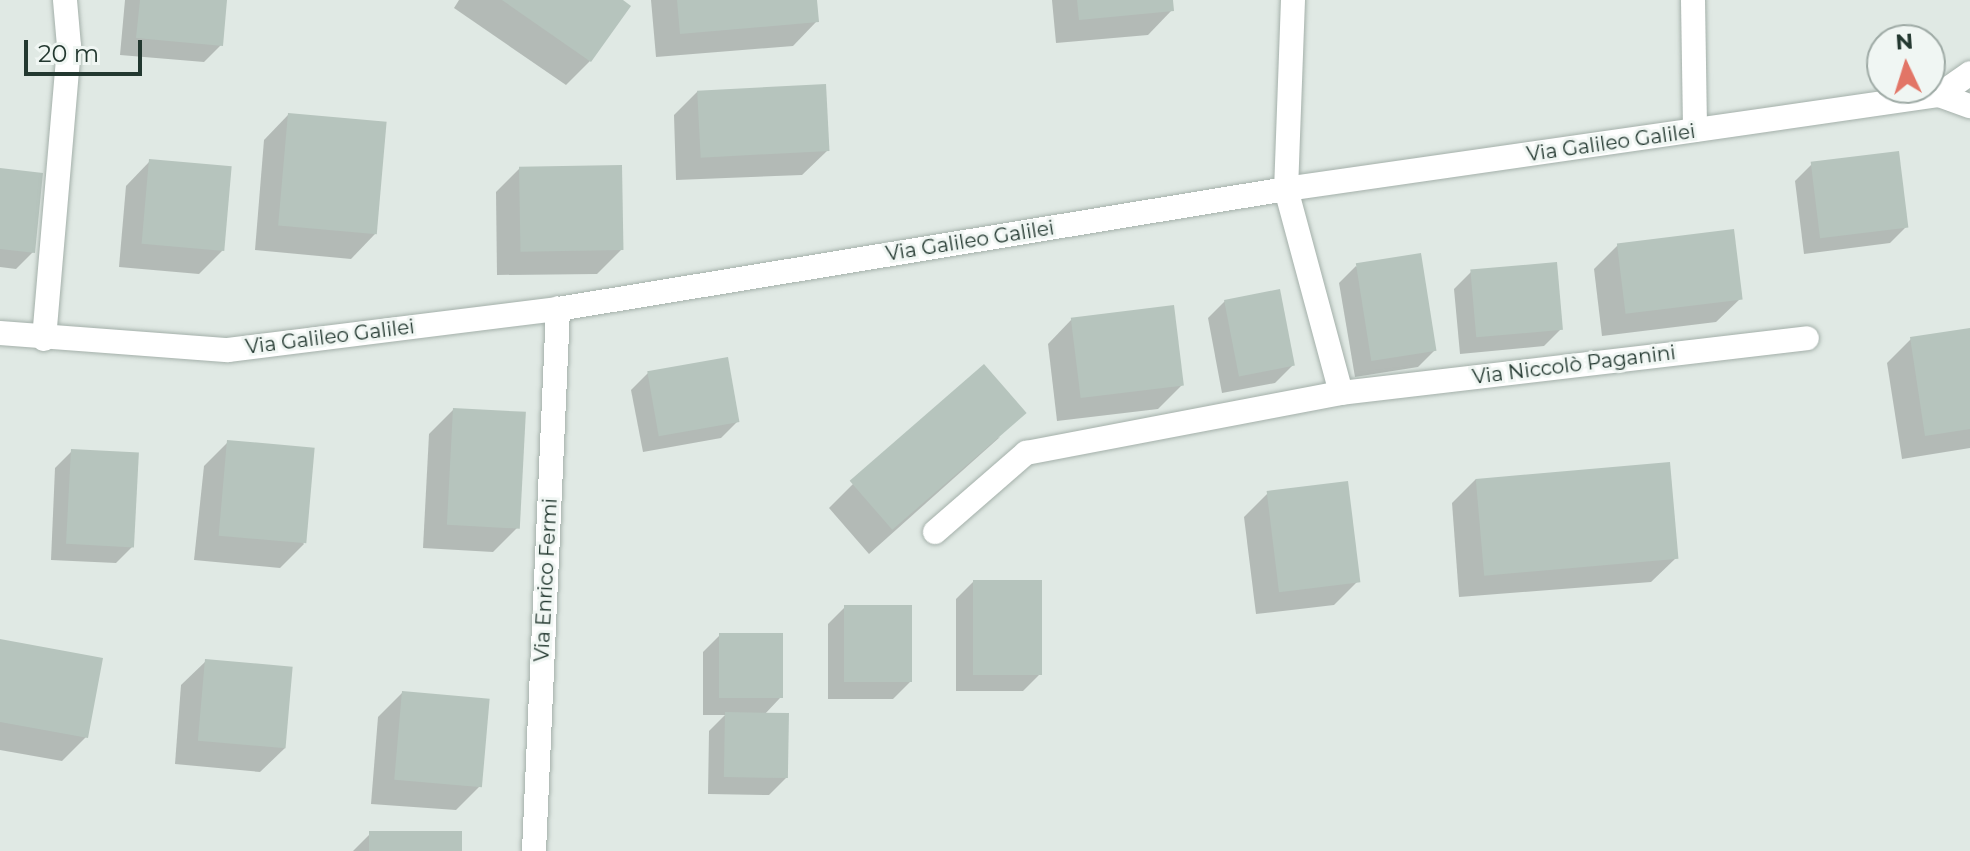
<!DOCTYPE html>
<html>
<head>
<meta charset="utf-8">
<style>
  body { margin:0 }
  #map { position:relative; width:1970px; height:851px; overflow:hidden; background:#e0e9e4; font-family:Montserrat,sans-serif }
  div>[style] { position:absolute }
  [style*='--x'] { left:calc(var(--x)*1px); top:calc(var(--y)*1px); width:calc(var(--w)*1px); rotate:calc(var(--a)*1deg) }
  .shadow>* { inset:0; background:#0003 }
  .building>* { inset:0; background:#b6c4bd; transform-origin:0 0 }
  .roads { filter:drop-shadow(0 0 2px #a4b0aa) drop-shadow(0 0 2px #a4b0aa) }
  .minor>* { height:24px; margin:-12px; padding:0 12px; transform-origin:12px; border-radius:12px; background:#fff }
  span { translate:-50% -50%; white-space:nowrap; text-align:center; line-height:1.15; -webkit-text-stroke:6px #f0f6f3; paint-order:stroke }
  .street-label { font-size:20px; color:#233830 }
  .north { position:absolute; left:1866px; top:24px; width:80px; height:80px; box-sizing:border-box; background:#f0f6f3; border:2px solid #9eaaa5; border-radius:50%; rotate:356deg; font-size:22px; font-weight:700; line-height:32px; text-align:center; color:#233830 }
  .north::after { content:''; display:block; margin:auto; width:28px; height:36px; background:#e27566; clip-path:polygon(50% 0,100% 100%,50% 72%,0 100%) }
  .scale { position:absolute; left:24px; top:40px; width:118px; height:36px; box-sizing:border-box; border:4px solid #233830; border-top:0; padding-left:10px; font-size:24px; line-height:28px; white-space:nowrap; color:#233830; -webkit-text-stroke:6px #f0f6f3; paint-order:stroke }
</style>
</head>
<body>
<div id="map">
  <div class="shadow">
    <i style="clip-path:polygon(125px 0,225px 0,221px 45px,204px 62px,120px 55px)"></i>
    <i style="clip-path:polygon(459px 0,620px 0,590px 61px,566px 85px,454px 8px)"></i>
    <i style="clip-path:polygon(651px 0,815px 0,817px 21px,793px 46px,656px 57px)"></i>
    <i style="clip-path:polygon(1052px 0,1171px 0,1172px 10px,1148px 35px,1056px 43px)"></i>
    <i style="clip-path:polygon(698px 91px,827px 151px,802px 175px,676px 180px,674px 115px)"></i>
    <i style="clip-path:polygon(288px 115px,375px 234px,351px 259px,255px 250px,264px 140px)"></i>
    <i style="clip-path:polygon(150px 161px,223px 250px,199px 274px,119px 267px,126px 186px)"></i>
    <i style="clip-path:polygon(1812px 164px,1907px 226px,1890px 243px,1804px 254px,1795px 181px)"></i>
    <i style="clip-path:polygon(520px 168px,621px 250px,597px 274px,497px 275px,496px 192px)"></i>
    <i style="clip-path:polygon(0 170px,33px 252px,16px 269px,0 267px)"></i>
    <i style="clip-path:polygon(1618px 245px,1741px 298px,1716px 322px,1602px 336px,1594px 269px)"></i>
    <i style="clip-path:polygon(1356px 266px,1435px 350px,1418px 367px,1355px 377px,1339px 283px)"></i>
    <i style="clip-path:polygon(1471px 272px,1561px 329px,1544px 346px,1460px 354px,1454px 289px)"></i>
    <i style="clip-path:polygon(1225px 301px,1292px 366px,1275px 383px,1222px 393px,1208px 318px)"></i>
    <i style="clip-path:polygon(1072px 319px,1182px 385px,1158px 409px,1057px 421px,1048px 344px)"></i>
    <i style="clip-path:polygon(1970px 330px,1970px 448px,1902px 459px,1887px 363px,1911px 339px)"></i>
    <i style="clip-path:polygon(648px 373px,738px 421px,721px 438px,643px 452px,631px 390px)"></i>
    <i style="clip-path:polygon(453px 410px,517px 528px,493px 552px,423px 548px,429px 434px)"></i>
    <i style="clip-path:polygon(1000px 437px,869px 554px,829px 508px,853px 484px)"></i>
    <i style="clip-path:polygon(228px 442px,304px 544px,280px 568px,194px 560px,204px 466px)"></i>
    <i style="clip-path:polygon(72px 451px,133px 546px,116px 563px,51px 560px,55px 468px)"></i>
    <i style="clip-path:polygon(1476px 479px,1676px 558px,1651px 582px,1459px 597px,1452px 503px)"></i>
    <i style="clip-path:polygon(1268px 493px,1358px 581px,1334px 605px,1256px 614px,1244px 517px)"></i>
    <i style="clip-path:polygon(973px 582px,1040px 674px,1023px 691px,956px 691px,956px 599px)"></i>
    <i style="clip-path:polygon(845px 607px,910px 682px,893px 699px,828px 699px,828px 624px)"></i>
    <i style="clip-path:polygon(720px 635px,780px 698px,764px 715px,786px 778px,769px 795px,708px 794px,709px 731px,725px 715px,703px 715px,703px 652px)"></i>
    <i style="clip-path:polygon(0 641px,86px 737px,62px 761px,0 750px)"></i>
    <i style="clip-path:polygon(206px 661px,285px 748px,260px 772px,175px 764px,181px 685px)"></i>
    <i style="clip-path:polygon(402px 693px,480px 786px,456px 810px,371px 804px,378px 717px)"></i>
    <i style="clip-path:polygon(370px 834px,460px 851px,353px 851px)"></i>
  </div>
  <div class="building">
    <i style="clip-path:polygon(140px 0,227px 0,223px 46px,136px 38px)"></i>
    <i style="clip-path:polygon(502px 0,623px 0,631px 6px,591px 62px)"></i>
    <i style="clip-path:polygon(677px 0,817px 0,819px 22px,680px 34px)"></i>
    <i style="clip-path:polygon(1077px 0,1173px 0,1174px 11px,1079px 20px)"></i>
    <i style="left:826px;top:84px;width:67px;height:129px;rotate:87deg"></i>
    <i style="left:288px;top:113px;width:99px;height:113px;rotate:5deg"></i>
    <i style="left:1899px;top:151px;width:77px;height:89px;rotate:83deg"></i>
    <i style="left:149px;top:159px;width:83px;height:85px;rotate:5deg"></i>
    <i style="left:622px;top:165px;width:85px;height:103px;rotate:89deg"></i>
    <i style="clip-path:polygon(0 168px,43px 173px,35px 253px,0 249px)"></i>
    <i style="left:1734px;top:229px;width:71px;height:118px;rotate:83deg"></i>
    <i style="left:1421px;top:253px;width:99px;height:66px;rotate:81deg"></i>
    <i style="left:1557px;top:262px;width:68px;height:87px;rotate:85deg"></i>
    <i style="left:1280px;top:289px;width:78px;height:57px;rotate:79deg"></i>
    <i style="left:1174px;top:305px;width:81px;height:104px;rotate:83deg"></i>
    <i style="clip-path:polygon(1970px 328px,1970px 429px,1925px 436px,1910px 337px)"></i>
    <i style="left:728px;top:357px;width:66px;height:82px;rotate:80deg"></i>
    <i style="left:984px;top:364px;width:65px;height:178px;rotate:49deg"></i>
    <i style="left:453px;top:408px;width:73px;height:117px;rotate:3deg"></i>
    <i style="left:227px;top:440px;width:88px;height:96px;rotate:5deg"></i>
    <i style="left:71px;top:449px;width:68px;height:95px;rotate:3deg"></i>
    <i style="left:1670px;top:462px;width:97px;height:195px;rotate:85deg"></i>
    <i style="left:1348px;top:481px;width:102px;height:82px;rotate:83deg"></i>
    <i style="left:973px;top:580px;width:69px;height:95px"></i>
    <i style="left:844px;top:605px;width:68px;height:77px"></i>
    <i style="left:719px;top:633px;width:64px;height:65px"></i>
    <i style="clip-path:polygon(0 639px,103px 658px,88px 738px,0 722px)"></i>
    <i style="left:205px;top:659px;width:88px;height:82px;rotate:5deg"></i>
    <i style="left:402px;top:691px;width:88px;height:89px;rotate:5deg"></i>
    <i style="left:725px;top:712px;width:64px;height:65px;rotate:1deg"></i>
    <i style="left:462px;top:831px;width:20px;height:93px;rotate:90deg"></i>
  </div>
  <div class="roads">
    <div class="minor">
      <i style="--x:1293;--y:0;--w:189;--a:92.1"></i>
      <i style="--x:1286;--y:189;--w:211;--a:74.9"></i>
      <i style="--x:1341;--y:393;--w:469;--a:-6.7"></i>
      <i style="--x:1693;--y:0;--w:130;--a:89.1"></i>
      <i style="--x:1939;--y:95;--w:38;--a:-35"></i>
      <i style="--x:0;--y:333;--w:229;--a:4.3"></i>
      <i style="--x:228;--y:350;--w:333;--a:-7.1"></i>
      <i style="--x:558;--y:309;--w:738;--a:-9.36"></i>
      <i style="--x:1286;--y:189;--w:660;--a:-8.19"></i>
      <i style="--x:1939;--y:95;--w:33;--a:20"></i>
      <i style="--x:44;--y:339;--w:294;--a:-85.1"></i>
      <i style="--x:69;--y:46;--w:46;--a:-95"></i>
      <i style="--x:935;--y:532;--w:121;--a:-41"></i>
      <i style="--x:1026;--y:453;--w:321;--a:-10.8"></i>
      <i style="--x:534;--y:851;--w:543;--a:-87.46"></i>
    </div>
  </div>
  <div class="street-label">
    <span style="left:1611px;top:143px;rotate:-8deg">Via Galileo Galilei</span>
    <span style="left:970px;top:241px;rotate:-9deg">Via Galileo Galilei</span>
    <span style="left:330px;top:337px;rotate:-7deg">Via Galileo Galilei</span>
    <span style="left:1574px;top:365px;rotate:-7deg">Via Niccolò Paganini</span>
    <span style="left:546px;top:580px;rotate:-87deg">Via Enrico Fermi</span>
  </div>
  <div class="north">N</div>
  <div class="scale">20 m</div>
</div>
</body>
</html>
